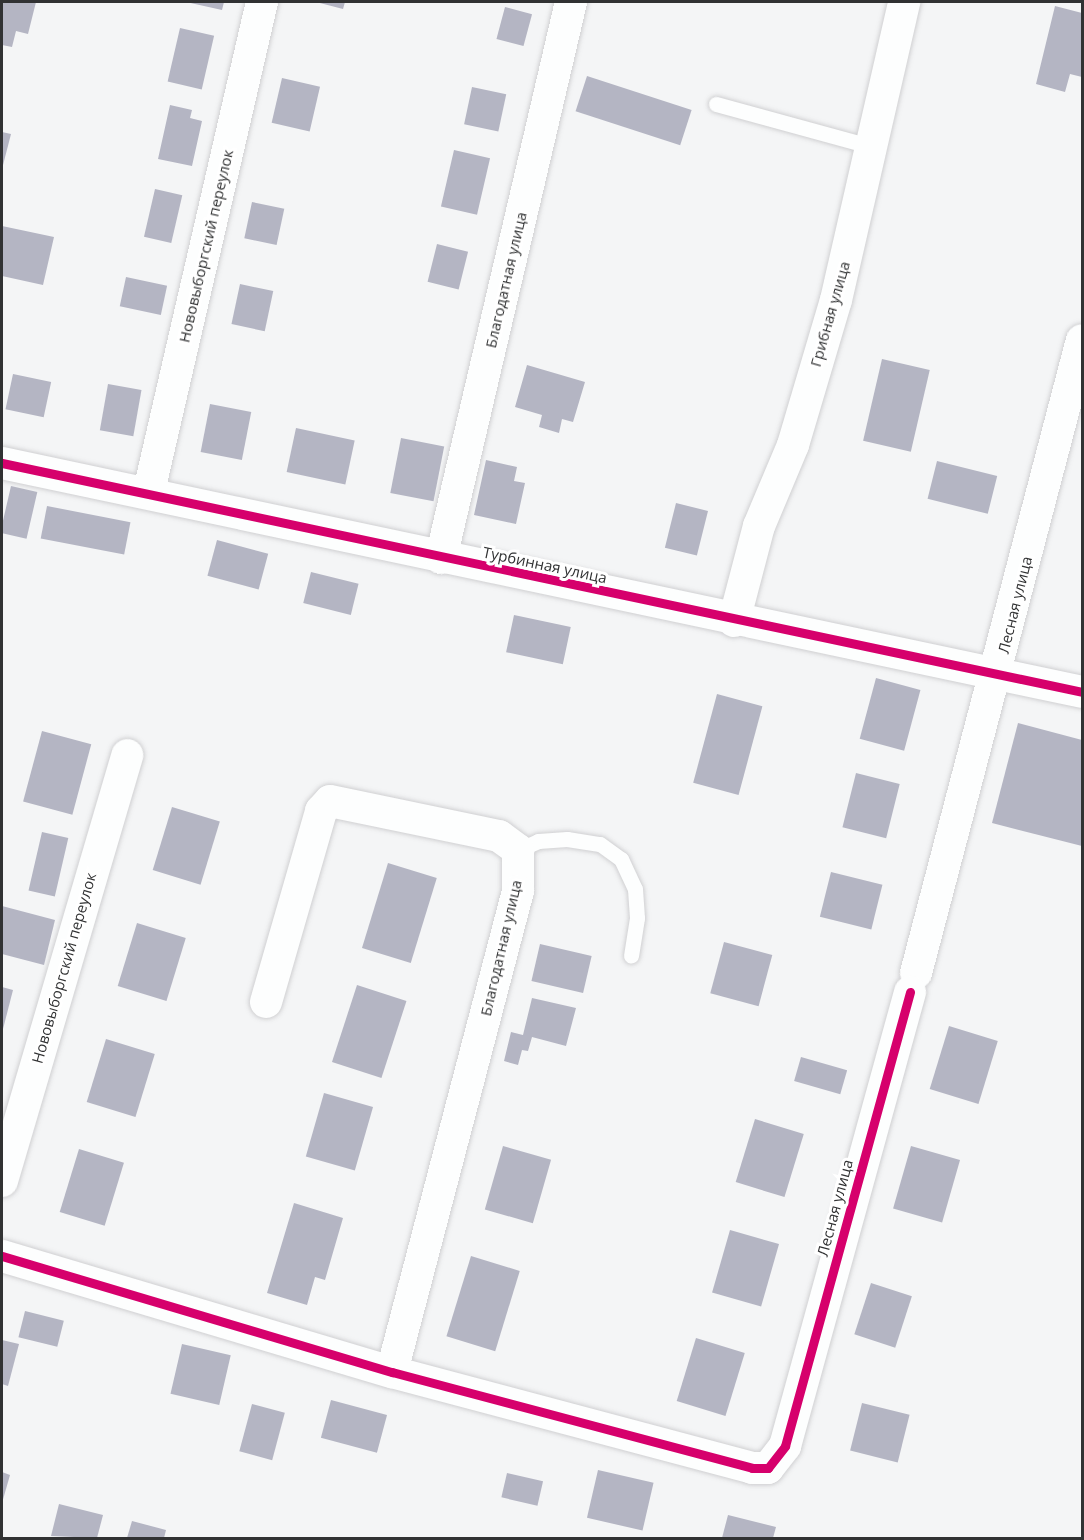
<!DOCTYPE html>
<html>
<head>
<meta charset="utf-8">
<style>
  body { margin:0 }
  #map { position:relative; width:1084px; height:1540px; overflow:hidden; background:#f4f5f6; font-family:"Open Sans",sans-serif }
  div>[style] { position:absolute }
  [style*='--x'] { left:calc(var(--x)*1px); top:calc(var(--y)*1px); width:calc(var(--w)*1px); rotate:calc(var(--a)*1deg) }
  .building>* { inset:0; background:#b4b5c3; transform-origin:0 0 }
  .roads { filter:drop-shadow(0 0 2px #d0d0d2) drop-shadow(0 0 2px #d0d0d2) }
  .service>* { height:15px; margin:-7.5px; padding:0 7.5px; transform-origin:7.5px; border-radius:7.5px; background:#fdfefe }
  .minor>* { height:32px; margin:-16px; padding:0 16px; transform-origin:16px; border-radius:16px; background:#fdfefe }
  .cycleway>* { height:9px; margin:-4.5px; padding:0 4.5px; transform-origin:4.5px; border-radius:4.5px; background:#d6006c }
  span { translate:-50% -50%; white-space:nowrap; text-align:center; line-height:1.15; -webkit-text-stroke:6px #fff; paint-order:stroke }
  .street-label { font-size:15px; color:#313233 }
  .frame { position:absolute; inset:0; border:3px solid #313233; pointer-events:none }
</style>
</head>
<body>
<div id="map">
  <div class="building">
    <i style="clip-path:polygon(2px 2px,36px 2px,28px 34px,16px 31px,12px 47px,2px 45px)"></i>
    <i style="clip-path:polygon(186px 2px,224px 2px,222px 10px)"></i>
    <i style="clip-path:polygon(316px 2px,345px 2px,343px 9px)"></i>
    <i style="clip-path:polygon(1055px 6px,1082px 13px,1082px 77px,1070px 74px,1065px 92px,1036px 84px)"></i>
    <i style="left:505px;top:7px;width:28px;height:33px;rotate:15deg"></i>
    <i style="left:180px;top:28px;width:35px;height:55px;rotate:13deg"></i>
    <i style="left:587px;top:76px;width:110px;height:37px;rotate:18deg"></i>
    <i style="left:282px;top:78px;width:39px;height:46px;rotate:13deg"></i>
    <i style="left:472px;top:87px;width:35px;height:38px;rotate:12deg"></i>
    <i style="clip-path:polygon(170px 105px,192px 110px,190px 118px,202px 121px,192px 166px,158px 159px)"></i>
    <i style="clip-path:polygon(2px 132px,11px 134px,2px 169px)"></i>
    <i style="left:454px;top:150px;width:37px;height:58px;rotate:13deg"></i>
    <i style="left:155px;top:189px;width:28px;height:49px;rotate:13deg"></i>
    <i style="left:252px;top:202px;width:33px;height:37px;rotate:12deg"></i>
    <i style="clip-path:polygon(2px 226px,54px 237px,43px 285px,2px 276px)"></i>
    <i style="left:437px;top:244px;width:32px;height:39px;rotate:14deg"></i>
    <i style="left:126px;top:277px;width:42px;height:30px;rotate:12deg"></i>
    <i style="left:240px;top:284px;width:34px;height:41px;rotate:12deg"></i>
    <i style="left:882px;top:359px;width:49px;height:84px;rotate:13deg"></i>
    <i style="clip-path:polygon(527px 365px,585px 382px,573px 422px,562px 419px,559px 433px,539px 427px,542px 415px,515px 407px)"></i>
    <i style="left:13px;top:374px;width:39px;height:36px;rotate:12deg"></i>
    <i style="left:108px;top:384px;width:34px;height:47px;rotate:10deg"></i>
    <i style="left:210px;top:404px;width:42px;height:49px;rotate:11deg"></i>
    <i style="left:296px;top:428px;width:60px;height:45px;rotate:12deg"></i>
    <i style="left:401px;top:438px;width:44px;height:56px;rotate:11deg"></i>
    <i style="clip-path:polygon(486px 460px,517px 467px,514px 481px,525px 483px,516px 524px,474px 515px)"></i>
    <i style="left:937px;top:461px;width:62px;height:39px;rotate:14deg"></i>
    <i style="left:11px;top:486px;width:27px;height:48px;rotate:13deg"></i>
    <i style="left:676px;top:503px;width:33px;height:46px;rotate:14deg"></i>
    <i style="left:47px;top:506px;width:85px;height:33px;rotate:11deg"></i>
    <i style="left:217px;top:540px;width:53px;height:37px;rotate:15deg"></i>
    <i style="left:311px;top:572px;width:49px;height:32px;rotate:14deg"></i>
    <i style="left:514px;top:615px;width:58px;height:38px;rotate:12deg"></i>
    <i style="left:876px;top:678px;width:46px;height:63px;rotate:15deg"></i>
    <i style="left:717px;top:694px;width:47px;height:92px;rotate:15deg"></i>
    <i style="clip-path:polygon(1018px 723px,1082px 740px,1082px 846px,992px 823px)"></i>
    <i style="left:42px;top:731px;width:51px;height:73px;rotate:15deg"></i>
    <i style="left:856px;top:773px;width:45px;height:56px;rotate:14deg"></i>
    <i style="left:172px;top:807px;width:50px;height:66px;rotate:17deg"></i>
    <i style="left:42px;top:832px;width:27px;height:60px;rotate:13deg"></i>
    <i style="left:388px;top:863px;width:51px;height:89px;rotate:17deg"></i>
    <i style="left:831px;top:872px;width:53px;height:46px;rotate:14deg"></i>
    <i style="clip-path:polygon(2px 906px,55px 920px,44px 965px,2px 954px)"></i>
    <i style="left:137px;top:923px;width:51px;height:66px;rotate:17deg"></i>
    <i style="left:724px;top:942px;width:50px;height:53px;rotate:15deg"></i>
    <i style="left:540px;top:944px;width:53px;height:38px;rotate:13deg"></i>
    <i style="left:357px;top:985px;width:52px;height:81px;rotate:18deg"></i>
    <i style="clip-path:polygon(2px 987px,13px 990px,2px 1033px)"></i>
    <i style="clip-path:polygon(532px 998px,576px 1008px,566px 1046px,532px 1037px,528px 1051px,522px 1050px,518px 1065px,504px 1061px,511px 1032px,523px 1035px)"></i>
    <i style="left:949px;top:1026px;width:51px;height:66px;rotate:17deg"></i>
    <i style="left:106px;top:1039px;width:51px;height:66px;rotate:17deg"></i>
    <i style="left:801px;top:1057px;width:48px;height:25px;rotate:16deg"></i>
    <i style="left:324px;top:1093px;width:51px;height:66px;rotate:16deg"></i>
    <i style="left:755px;top:1119px;width:51px;height:66px;rotate:17deg"></i>
    <i style="left:503px;top:1146px;width:50px;height:66px;rotate:16deg"></i>
    <i style="left:911px;top:1146px;width:51px;height:65px;rotate:16deg"></i>
    <i style="left:79px;top:1149px;width:47px;height:66px;rotate:17deg"></i>
    <i style="clip-path:polygon(294px 1203px,343px 1218px,325px 1280px,315px 1277px,307px 1305px,267px 1293px)"></i>
    <i style="left:730px;top:1230px;width:51px;height:65px;rotate:16deg"></i>
    <i style="left:471px;top:1256px;width:51px;height:84px;rotate:17deg"></i>
    <i style="left:871px;top:1283px;width:43px;height:54px;rotate:18deg"></i>
    <i style="left:25px;top:1311px;width:40px;height:27px;rotate:14deg"></i>
    <i style="left:696px;top:1338px;width:51px;height:66px;rotate:17deg"></i>
    <i style="clip-path:polygon(2px 1340px,19px 1344px,8px 1386px,2px 1384px)"></i>
    <i style="left:182px;top:1344px;width:50px;height:51px;rotate:13deg"></i>
    <i style="left:331px;top:1400px;width:58px;height:39px;rotate:15deg"></i>
    <i style="left:862px;top:1403px;width:49px;height:49px;rotate:14deg"></i>
    <i style="left:252px;top:1404px;width:34px;height:49px;rotate:15deg"></i>
    <i style="left:598px;top:1470px;width:57px;height:49px;rotate:13deg"></i>
    <i style="clip-path:polygon(2px 1472px,10px 1475px,2px 1503px)"></i>
    <i style="left:507px;top:1473px;width:37px;height:25px;rotate:13deg"></i>
    <i style="clip-path:polygon(59px 1504px,103px 1515px,97px 1538px,51px 1536px)"></i>
    <i style="clip-path:polygon(728px 1515px,776px 1527px,773px 1538px,722px 1538px)"></i>
    <i style="clip-path:polygon(132px 1521px,166px 1530px,164px 1538px,127px 1538px)"></i>
  </div>
  <div class="roads">
    <div class="service">
      <i style="--x:716;--y:104;--w:163;--a:15.3"></i>
      <i style="--x:518;--y:850;--w:22;--a:-24"></i>
      <i style="--x:538;--y:841;--w:29;--a:-4"></i>
      <i style="--x:567;--y:839;--w:33;--a:9"></i>
      <i style="--x:600;--y:844;--w:26;--a:36"></i>
      <i style="--x:621;--y:859;--w:33;--a:65"></i>
      <i style="--x:635;--y:889;--w:29;--a:86"></i>
      <i style="--x:637;--y:918;--w:38;--a:99"></i>
    </div>
    <div class="minor">
      <i style="--x:2;--y:463;--w:1104;--a:11.97"></i>
      <i style="--x:149;--y:491;--w:502;--a:-76.99"></i>
      <i style="--x:441;--y:558;--w:571;--a:-76.84"></i>
      <i style="--x:734;--y:621;--w:98;--a:-75.3"></i>
      <i style="--x:759;--y:526;--w:88;--a:-67.2"></i>
      <i style="--x:793;--y:445;--w:151;--a:-73.5"></i>
      <i style="--x:836;--y:300;--w:306;--a:-77.1"></i>
      <i style="--x:916;--y:973;--w:654;--a:-75.31"></i>
      <i style="--x:266;--y:1002;--w:199;--a:-73.9"></i>
      <i style="--x:321;--y:811;--w:13;--a:-48"></i>
      <i style="--x:330;--y:801;--w:173;--a:11.7"></i>
      <i style="--x:499;--y:836;--w:24;--a:36"></i>
      <i style="--x:518;--y:850;--w:41;--a:90"></i>
      <i style="--x:518;--y:891;--w:497;--a:104.7"></i>
      <i style="--x:2;--y:1181;--w:444;--a:-73.6"></i>
      <i style="--x:2;--y:1256;--w:407;--a:16.6"></i>
      <i style="--x:392;--y:1372;--w:373;--a:14.9"></i>
      <i style="--x:752;--y:1468;--w:16;--a:0"></i>
      <i style="--x:768;--y:1468;--w:28;--a:-52"></i>
      <i style="--x:785;--y:1446;--w:471;--a:-74.6"></i>
    </div>
  </div>
  <div class="cycleway">
    <i style="--x:2;--y:463;--w:1104;--a:11.97"></i>
    <i style="--x:2;--y:1256;--w:407;--a:16.6"></i>
    <i style="--x:392;--y:1372;--w:373;--a:14.9"></i>
    <i style="--x:752;--y:1468;--w:16;--a:0"></i>
    <i style="--x:768;--y:1468;--w:28;--a:-52"></i>
    <i style="--x:785;--y:1446;--w:471;--a:-74.6"></i>
  </div>
  <div class="street-label">
    <span style="left:206px;top:246px;rotate:-77deg">Нововыборгский переулок</span>
    <span style="left:506px;top:280px;rotate:-77deg">Благодатная улица</span>
    <span style="left:830px;top:314px;rotate:-74deg">Грибная улица</span>
    <span style="left:545px;top:565px;rotate:12deg">Турбинная улица</span>
    <span style="left:1015px;top:605px;rotate:-76deg">Лесная улица</span>
    <span style="left:501px;top:948px;rotate:-77deg">Благодатная улица</span>
    <span style="left:64px;top:968px;rotate:-74deg">Нововыборгский переулок</span>
    <span style="left:835px;top:1208px;rotate:-75deg">Лесная улица</span>
  </div>
  <div class="frame"></div>
</div>
</body>
</html>
